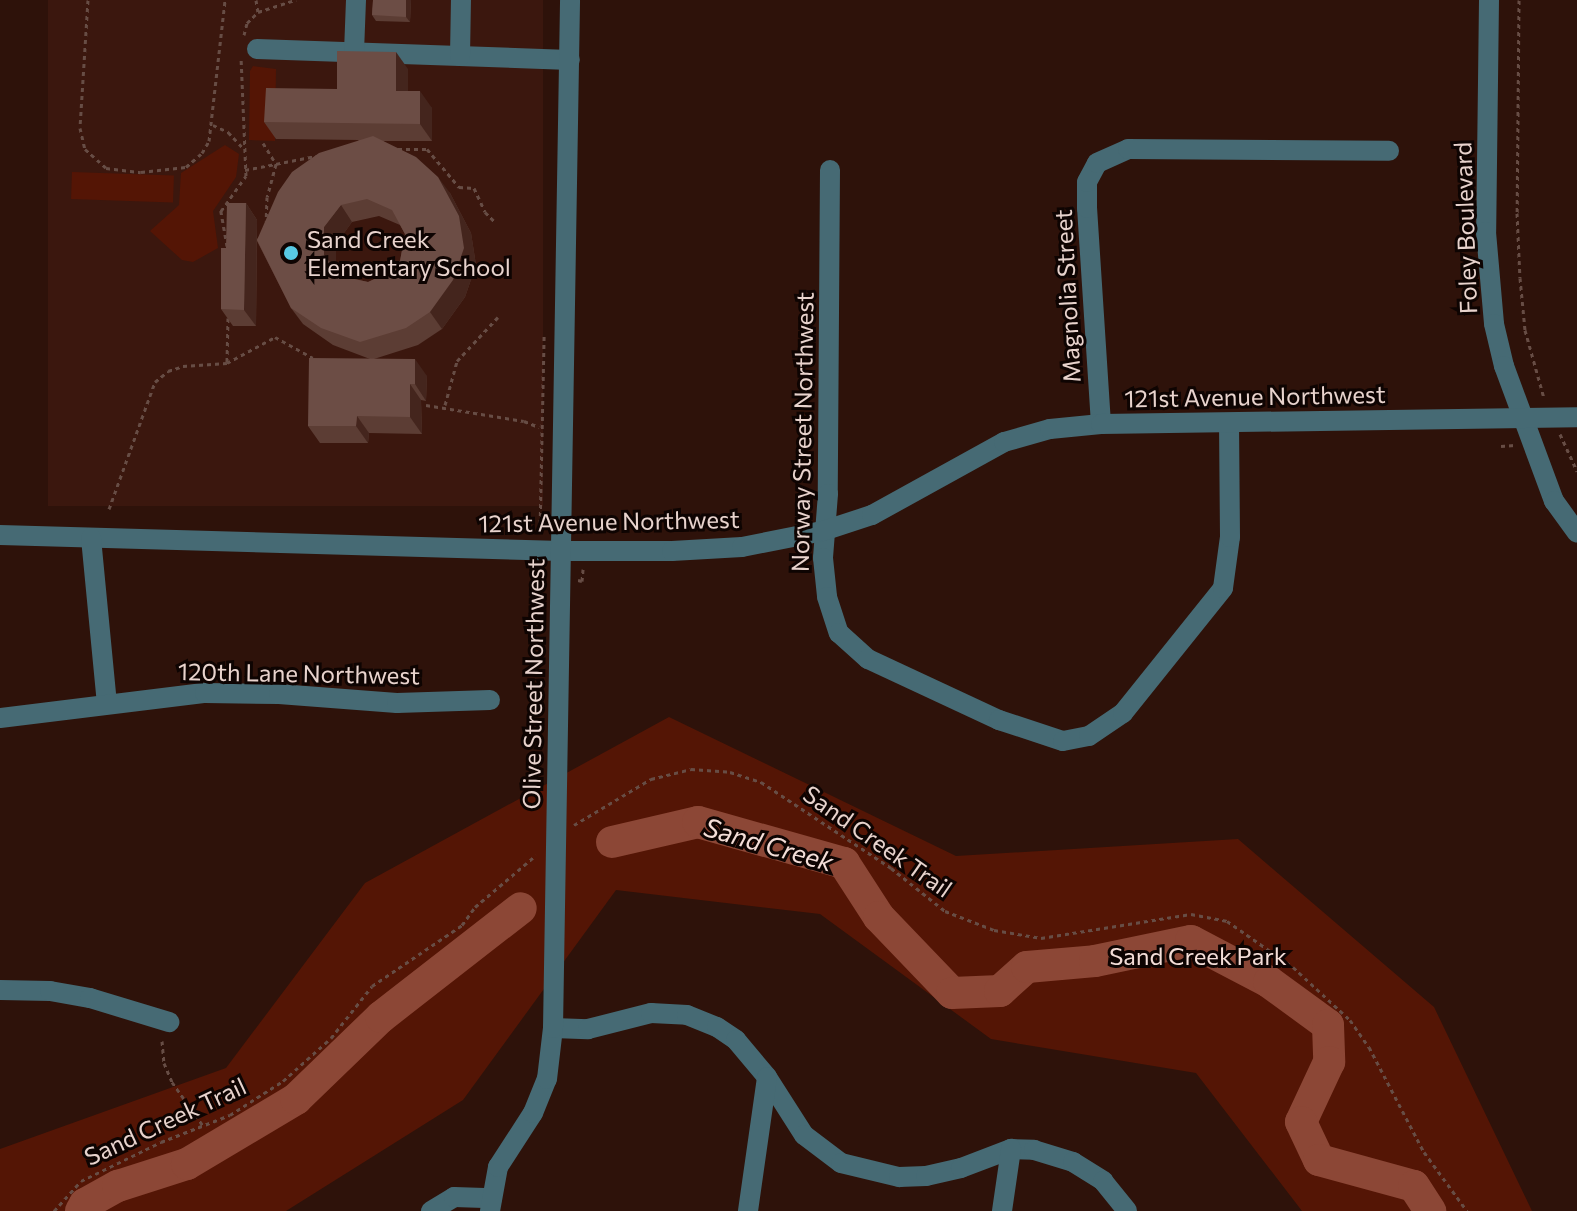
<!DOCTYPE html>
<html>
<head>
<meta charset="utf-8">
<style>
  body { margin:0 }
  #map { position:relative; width:1577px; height:1211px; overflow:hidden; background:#2e120a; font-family:Commissioner,sans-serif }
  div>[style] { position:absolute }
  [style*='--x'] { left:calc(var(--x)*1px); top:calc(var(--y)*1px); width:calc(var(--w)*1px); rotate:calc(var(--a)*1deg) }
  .built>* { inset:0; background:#3b170e; transform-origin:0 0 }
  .green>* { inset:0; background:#541505; transform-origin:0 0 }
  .river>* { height:32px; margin:-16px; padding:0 16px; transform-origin:16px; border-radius:16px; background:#8c4736 }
  .path>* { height:3px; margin-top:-1.5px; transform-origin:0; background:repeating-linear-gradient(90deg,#674d45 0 4px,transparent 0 8px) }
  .minor>* { height:20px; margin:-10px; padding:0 10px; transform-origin:10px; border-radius:10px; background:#466a74 }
  .wall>* { inset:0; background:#5c3d34 }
  .shaded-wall>* { inset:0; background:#44251d }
  .building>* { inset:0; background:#6c4d45 }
  .dots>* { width:22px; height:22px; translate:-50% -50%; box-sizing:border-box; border:4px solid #0e0402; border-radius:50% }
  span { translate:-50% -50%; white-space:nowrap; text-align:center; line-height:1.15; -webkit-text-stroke:6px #0e0402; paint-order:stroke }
  .street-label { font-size:24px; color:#e8d3cd }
  .poi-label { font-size:24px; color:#e8d3cd }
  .left { translate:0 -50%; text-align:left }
  .park-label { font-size:24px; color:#f3ddd7 }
  .water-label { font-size:26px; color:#f4ded8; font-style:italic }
</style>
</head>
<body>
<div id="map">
  <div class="built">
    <i style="left:48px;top:0;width:495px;height:506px"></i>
  </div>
  <div class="green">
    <i style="clip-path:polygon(253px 66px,276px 69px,275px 141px,249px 140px,250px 71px)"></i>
    <i style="clip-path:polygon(225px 145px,239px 154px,236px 177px,213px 211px,218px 248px,193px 262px,182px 260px,150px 231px,179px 205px,181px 173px)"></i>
    <i style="left:72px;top:172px;width:102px;height:27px;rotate:2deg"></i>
    <i style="clip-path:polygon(669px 717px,956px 856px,1238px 839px,1434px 1007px,1532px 1211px,1302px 1211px,1196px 1073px,991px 1039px,820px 914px,616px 890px,463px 1100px,286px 1211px,0 1211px,0 1149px,226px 1068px,365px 883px)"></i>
  </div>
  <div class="river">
    <i style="--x:612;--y:842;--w:88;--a:-13.1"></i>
    <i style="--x:698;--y:822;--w:152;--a:15.7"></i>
    <i style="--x:844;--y:863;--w:64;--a:57.1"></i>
    <i style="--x:879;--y:917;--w:105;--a:46.2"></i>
    <i style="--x:952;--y:993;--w:48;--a:-2.4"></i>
    <i style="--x:1000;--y:991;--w:36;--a:-42"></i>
    <i style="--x:1027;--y:967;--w:68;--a:-5"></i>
    <i style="--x:1095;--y:961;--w:98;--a:-11.8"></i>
    <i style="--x:1191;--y:941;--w:88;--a:27.7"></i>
    <i style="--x:1269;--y:982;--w:73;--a:36.1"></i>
    <i style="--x:1328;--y:1025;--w:37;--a:88"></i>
    <i style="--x:1329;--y:1062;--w:66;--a:115"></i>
    <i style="--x:1301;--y:1122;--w:42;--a:64.7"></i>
    <i style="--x:1319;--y:1160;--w:98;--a:15.3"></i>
    <i style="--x:1414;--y:1186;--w:30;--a:57"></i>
    <i style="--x:81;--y:1211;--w:8;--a:-60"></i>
    <i style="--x:85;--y:1204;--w:38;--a:-29"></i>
    <i style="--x:118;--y:1186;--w:72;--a:-17.7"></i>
    <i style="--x:187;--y:1164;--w:127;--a:-30.8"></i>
    <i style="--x:296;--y:1099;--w:118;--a:-44"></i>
    <i style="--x:381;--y:1017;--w:177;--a:-37.9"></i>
  </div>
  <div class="path">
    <i style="--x:88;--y:0;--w:128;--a:93.6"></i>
    <i style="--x:80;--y:128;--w:22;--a:77"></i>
    <i style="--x:85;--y:149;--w:28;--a:42"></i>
    <i style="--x:106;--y:168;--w:35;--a:7"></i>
    <i style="--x:141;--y:172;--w:45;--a:-6.3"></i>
    <i style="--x:186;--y:167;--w:21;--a:-41"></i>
    <i style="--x:202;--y:153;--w:14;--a:-60"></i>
    <i style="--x:209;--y:141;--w:142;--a:-83.5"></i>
    <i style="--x:256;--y:0;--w:12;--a:81"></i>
    <i style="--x:1519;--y:0;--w:213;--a:90.5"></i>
    <i style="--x:1517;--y:213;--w:65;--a:87.4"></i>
    <i style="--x:1520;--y:278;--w:52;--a:84.5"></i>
    <i style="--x:1525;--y:330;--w:71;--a:74.4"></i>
    <i style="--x:244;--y:35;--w:12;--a:-76"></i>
    <i style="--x:247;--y:23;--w:16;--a:-45"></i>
    <i style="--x:258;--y:12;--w:40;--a:-18"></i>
    <i style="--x:213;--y:125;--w:17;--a:25"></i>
    <i style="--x:228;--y:132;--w:23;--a:47"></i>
    <i style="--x:263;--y:143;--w:25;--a:58"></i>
    <i style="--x:276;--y:164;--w:34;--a:105"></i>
    <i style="--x:267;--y:197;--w:24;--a:92"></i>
    <i style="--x:398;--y:149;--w:29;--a:0"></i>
    <i style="--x:427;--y:149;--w:50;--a:49.9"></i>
    <i style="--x:459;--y:187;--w:15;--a:4"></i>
    <i style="--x:474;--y:188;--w:26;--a:65"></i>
    <i style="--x:485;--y:212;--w:14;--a:45"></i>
    <i style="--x:245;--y:170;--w:72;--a:-11.2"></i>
    <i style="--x:227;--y:246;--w:36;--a:-100"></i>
    <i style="--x:221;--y:211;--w:43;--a:-54.5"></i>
    <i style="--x:246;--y:176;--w:117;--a:-92.4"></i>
    <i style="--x:228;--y:318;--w:45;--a:91.3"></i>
    <i style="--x:227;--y:363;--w:55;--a:-28.4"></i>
    <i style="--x:275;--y:337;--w:43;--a:28.9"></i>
    <i style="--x:426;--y:405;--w:99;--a:9.3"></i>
    <i style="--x:524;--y:421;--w:16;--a:22"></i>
    <i style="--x:445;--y:405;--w:46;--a:-74.7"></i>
    <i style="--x:457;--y:361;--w:60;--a:-47"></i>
    <i style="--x:1560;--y:434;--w:41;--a:65.3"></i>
    <i style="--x:1501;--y:446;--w:14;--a:-4"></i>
    <i style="--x:109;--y:509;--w:135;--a:-70.1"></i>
    <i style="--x:155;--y:382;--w:17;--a:-40"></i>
    <i style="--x:168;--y:371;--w:16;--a:-18"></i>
    <i style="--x:183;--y:366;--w:44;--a:-3.9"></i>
    <i style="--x:579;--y:523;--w:6;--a:0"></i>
    <i style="--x:585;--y:523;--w:10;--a:90"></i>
    <i style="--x:540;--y:532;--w:196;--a:-88.8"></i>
    <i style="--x:578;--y:580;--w:4;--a:14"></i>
    <i style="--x:582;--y:581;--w:12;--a:-85"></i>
    <i style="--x:574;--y:825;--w:90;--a:-30.9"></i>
    <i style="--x:651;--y:779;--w:41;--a:-14"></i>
    <i style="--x:691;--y:769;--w:39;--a:4"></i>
    <i style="--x:730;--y:772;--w:33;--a:18"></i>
    <i style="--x:761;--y:782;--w:156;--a:33.5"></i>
    <i style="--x:891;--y:868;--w:69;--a:38.5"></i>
    <i style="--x:945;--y:911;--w:53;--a:21.2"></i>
    <i style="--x:994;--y:930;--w:48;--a:9.7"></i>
    <i style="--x:1041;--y:938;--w:152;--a:-9.1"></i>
    <i style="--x:1191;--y:914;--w:37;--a:11"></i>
    <i style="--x:1227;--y:921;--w:80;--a:34.9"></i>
    <i style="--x:1293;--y:967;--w:78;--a:42.9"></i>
    <i style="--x:1350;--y:1020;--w:33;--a:55"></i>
    <i style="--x:1369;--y:1047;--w:119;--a:62.4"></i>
    <i style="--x:1424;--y:1152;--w:73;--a:53.9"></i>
    <i style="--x:162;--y:1041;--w:22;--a:85"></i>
    <i style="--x:164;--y:1063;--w:21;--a:67"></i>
    <i style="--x:172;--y:1082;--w:55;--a:54.6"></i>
    <i style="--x:54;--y:1211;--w:40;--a:-48"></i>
    <i style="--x:81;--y:1181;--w:89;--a:-26"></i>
    <i style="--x:161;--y:1142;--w:74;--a:-21.4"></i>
    <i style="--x:230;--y:1115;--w:63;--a:-32.7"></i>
    <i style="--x:283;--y:1081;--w:64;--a:-41.9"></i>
    <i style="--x:331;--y:1038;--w:66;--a:-51.7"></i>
    <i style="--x:372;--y:986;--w:109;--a:-34.1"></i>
    <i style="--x:462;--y:925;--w:22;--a:-54"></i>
    <i style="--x:475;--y:907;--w:80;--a:-40.4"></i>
  </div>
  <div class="minor">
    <i style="--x:1489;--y:0;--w:232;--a:90.7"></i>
    <i style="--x:1486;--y:232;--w:92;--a:85"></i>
    <i style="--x:1494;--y:324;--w:43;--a:76.6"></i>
    <i style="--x:1504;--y:366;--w:144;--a:69.7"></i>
    <i style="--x:1554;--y:501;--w:39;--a:54"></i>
    <i style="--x:257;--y:49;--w:313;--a:2"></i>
    <i style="--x:354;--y:52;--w:52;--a:-87.8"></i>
    <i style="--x:460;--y:56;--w:56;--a:-89"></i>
    <i style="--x:830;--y:170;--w:324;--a:90.4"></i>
    <i style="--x:828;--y:494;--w:64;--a:94.5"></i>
    <i style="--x:823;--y:558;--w:39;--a:84"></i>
    <i style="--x:827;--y:597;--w:38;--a:72"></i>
    <i style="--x:839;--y:633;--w:39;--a:42"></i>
    <i style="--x:868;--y:659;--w:145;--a:25"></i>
    <i style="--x:999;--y:720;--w:67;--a:18.2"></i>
    <i style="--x:1063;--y:741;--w:26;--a:-11"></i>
    <i style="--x:1089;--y:736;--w:41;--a:-34.1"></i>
    <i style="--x:1123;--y:713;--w:160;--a:-51.3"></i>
    <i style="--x:1223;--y:588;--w:51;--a:-82.2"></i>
    <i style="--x:1230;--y:537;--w:114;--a:-90.5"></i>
    <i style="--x:1101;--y:424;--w:216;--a:-93.7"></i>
    <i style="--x:1087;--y:208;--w:26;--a:-90"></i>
    <i style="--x:1087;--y:182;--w:21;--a:-62"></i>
    <i style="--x:1097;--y:163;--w:34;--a:-24"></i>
    <i style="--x:1128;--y:149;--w:261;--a:0.4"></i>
    <i style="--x:0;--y:535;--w:562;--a:1.63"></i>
    <i style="--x:562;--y:551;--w:110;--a:0"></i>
    <i style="--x:672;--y:551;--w:70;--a:-3.3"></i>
    <i style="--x:742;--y:547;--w:83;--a:-11.2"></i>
    <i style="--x:823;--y:531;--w:52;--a:-18.1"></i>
    <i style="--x:872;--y:515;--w:151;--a:-28.9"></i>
    <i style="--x:1004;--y:442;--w:48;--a:-15.8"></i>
    <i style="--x:1050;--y:429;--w:51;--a:-5.6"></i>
    <i style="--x:1101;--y:424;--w:476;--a:-0.8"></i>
    <i style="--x:91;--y:538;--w:166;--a:84.5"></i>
    <i style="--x:0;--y:718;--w:207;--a:-7"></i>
    <i style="--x:205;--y:693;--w:74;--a:0.8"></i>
    <i style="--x:279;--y:694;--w:118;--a:4.4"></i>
    <i style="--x:397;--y:703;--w:93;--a:-1.8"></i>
    <i style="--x:0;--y:990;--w:50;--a:1.1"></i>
    <i style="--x:50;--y:991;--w:41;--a:9.9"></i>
    <i style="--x:90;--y:998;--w:83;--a:16.9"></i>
    <i style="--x:553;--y:1028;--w:35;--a:2"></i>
    <i style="--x:588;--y:1029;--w:65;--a:-14.3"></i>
    <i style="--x:651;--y:1013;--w:36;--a:3"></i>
    <i style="--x:687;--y:1015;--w:32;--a:22"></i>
    <i style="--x:717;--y:1027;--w:23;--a:34"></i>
    <i style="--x:736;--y:1040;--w:48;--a:50"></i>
    <i style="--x:767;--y:1077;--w:69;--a:57.5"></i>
    <i style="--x:804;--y:1135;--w:46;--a:37.1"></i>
    <i style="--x:841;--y:1163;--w:60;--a:13.6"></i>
    <i style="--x:899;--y:1177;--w:27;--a:-2"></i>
    <i style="--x:926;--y:1176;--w:36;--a:-13"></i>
    <i style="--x:961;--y:1168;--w:53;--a:-20.8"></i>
    <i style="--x:1011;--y:1149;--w:23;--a:2"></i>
    <i style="--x:1034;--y:1150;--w:41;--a:17.1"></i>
    <i style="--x:1073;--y:1162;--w:36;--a:32"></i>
    <i style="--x:1103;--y:1181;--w:38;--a:51"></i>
    <i style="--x:431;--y:1211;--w:27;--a:-31"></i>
    <i style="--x:454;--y:1197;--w:38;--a:2"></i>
    <i style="--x:490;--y:1211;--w:45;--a:-79.7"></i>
    <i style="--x:498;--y:1167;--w:64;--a:-57.1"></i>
    <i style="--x:533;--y:1113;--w:37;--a:-68"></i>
    <i style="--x:547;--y:1079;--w:51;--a:-83.3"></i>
    <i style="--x:553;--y:1028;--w:1028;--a:-89.05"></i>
    <i style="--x:748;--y:1211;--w:135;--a:-81.9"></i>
    <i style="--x:1002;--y:1211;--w:63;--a:-81.7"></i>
  </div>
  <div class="wall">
    <i style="clip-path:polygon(373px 0,411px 0,410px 22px,376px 21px,372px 15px)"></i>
    <i style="clip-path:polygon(evenodd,408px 69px,408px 91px,432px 108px,432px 141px,383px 141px,450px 193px,471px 233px,476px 265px,465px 297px,442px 329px,418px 345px,374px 359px,427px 376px,426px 401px,421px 400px,422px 434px,369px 433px,368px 443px,320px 443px,308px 426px,370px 359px,333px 345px,303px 324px,291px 308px,257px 241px,256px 326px,233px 326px,221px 309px,226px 248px,246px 203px,257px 220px,257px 239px,359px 140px,276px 139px,264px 122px,337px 89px,408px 69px,379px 216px,400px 225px,405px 234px,400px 261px,392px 271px,368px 282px,341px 276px,336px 269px,336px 244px,352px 222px,379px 216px)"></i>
  </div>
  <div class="shaded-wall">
    <i style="clip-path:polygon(406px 0,411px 0,410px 22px,406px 17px)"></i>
    <i style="clip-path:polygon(396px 52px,408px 69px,408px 108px,396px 91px)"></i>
    <i style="clip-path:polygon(420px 91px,432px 108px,432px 141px,420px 124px)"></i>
    <i style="clip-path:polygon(438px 177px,450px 193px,471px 233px,476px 265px,465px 297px,442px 329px,430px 312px)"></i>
    <i style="clip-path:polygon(246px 203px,257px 220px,256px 326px,244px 310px)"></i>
    <i style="clip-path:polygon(341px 205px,352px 222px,336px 244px,336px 272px,324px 255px,324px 227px)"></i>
    <i style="clip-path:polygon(415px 359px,427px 376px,426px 401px,415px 384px)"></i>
    <i style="clip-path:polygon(410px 384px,421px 400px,422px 434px,410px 417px)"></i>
    <i style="clip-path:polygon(357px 416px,369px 433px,368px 443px,356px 426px)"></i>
  </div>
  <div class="building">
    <i style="clip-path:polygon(373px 0,406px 0,406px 17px,372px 15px)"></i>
    <i style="clip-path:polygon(337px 51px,396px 52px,396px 91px,420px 91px,420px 124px,264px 122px,266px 88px,337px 89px)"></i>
    <i style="clip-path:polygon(evenodd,373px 136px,416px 157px,438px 177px,459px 216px,464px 248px,453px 280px,430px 312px,406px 328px,360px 342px,321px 328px,291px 308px,257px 240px,278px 192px,292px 172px,319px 153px,373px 136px,367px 199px,392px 210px,405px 234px,400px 261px,392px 271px,368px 282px,341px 276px,324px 255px,324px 227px,341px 205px,367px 199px)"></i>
    <i style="clip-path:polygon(227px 203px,246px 203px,244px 310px,221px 309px,221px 248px,226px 248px)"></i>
    <i style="clip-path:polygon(309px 358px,415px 359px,415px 384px,410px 384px,410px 417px,357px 416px,356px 426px,308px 426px)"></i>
  </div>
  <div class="dots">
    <i style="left:291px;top:253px;background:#58c9e3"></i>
  </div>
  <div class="street-label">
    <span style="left:1465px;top:228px;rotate:-92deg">Foley Boulevard</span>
    <span style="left:1067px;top:296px;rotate:-93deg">Magnolia Street</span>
    <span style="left:1255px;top:396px;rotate:-1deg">121st Avenue Northwest</span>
    <span style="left:802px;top:432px;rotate:-89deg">Norway Street Northwest</span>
    <span style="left:609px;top:521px;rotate:-1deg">121st Avenue Northwest</span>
    <span style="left:299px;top:673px;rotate:1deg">120th Lane Northwest</span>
    <span style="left:533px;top:684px;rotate:-89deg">Olive Street Northwest</span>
    <span style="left:878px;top:841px;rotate:35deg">Sand Creek Trail</span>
    <span style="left:165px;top:1121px;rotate:-25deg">Sand Creek Trail</span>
  </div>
  <div class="poi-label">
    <span class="left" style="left:307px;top:253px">Sand Creek<br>Elementary School</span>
  </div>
  <div class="park-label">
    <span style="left:1198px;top:956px">Sand Creek Park</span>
  </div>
  <div class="water-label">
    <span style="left:769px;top:844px;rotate:16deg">Sand Creek</span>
  </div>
</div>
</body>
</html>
